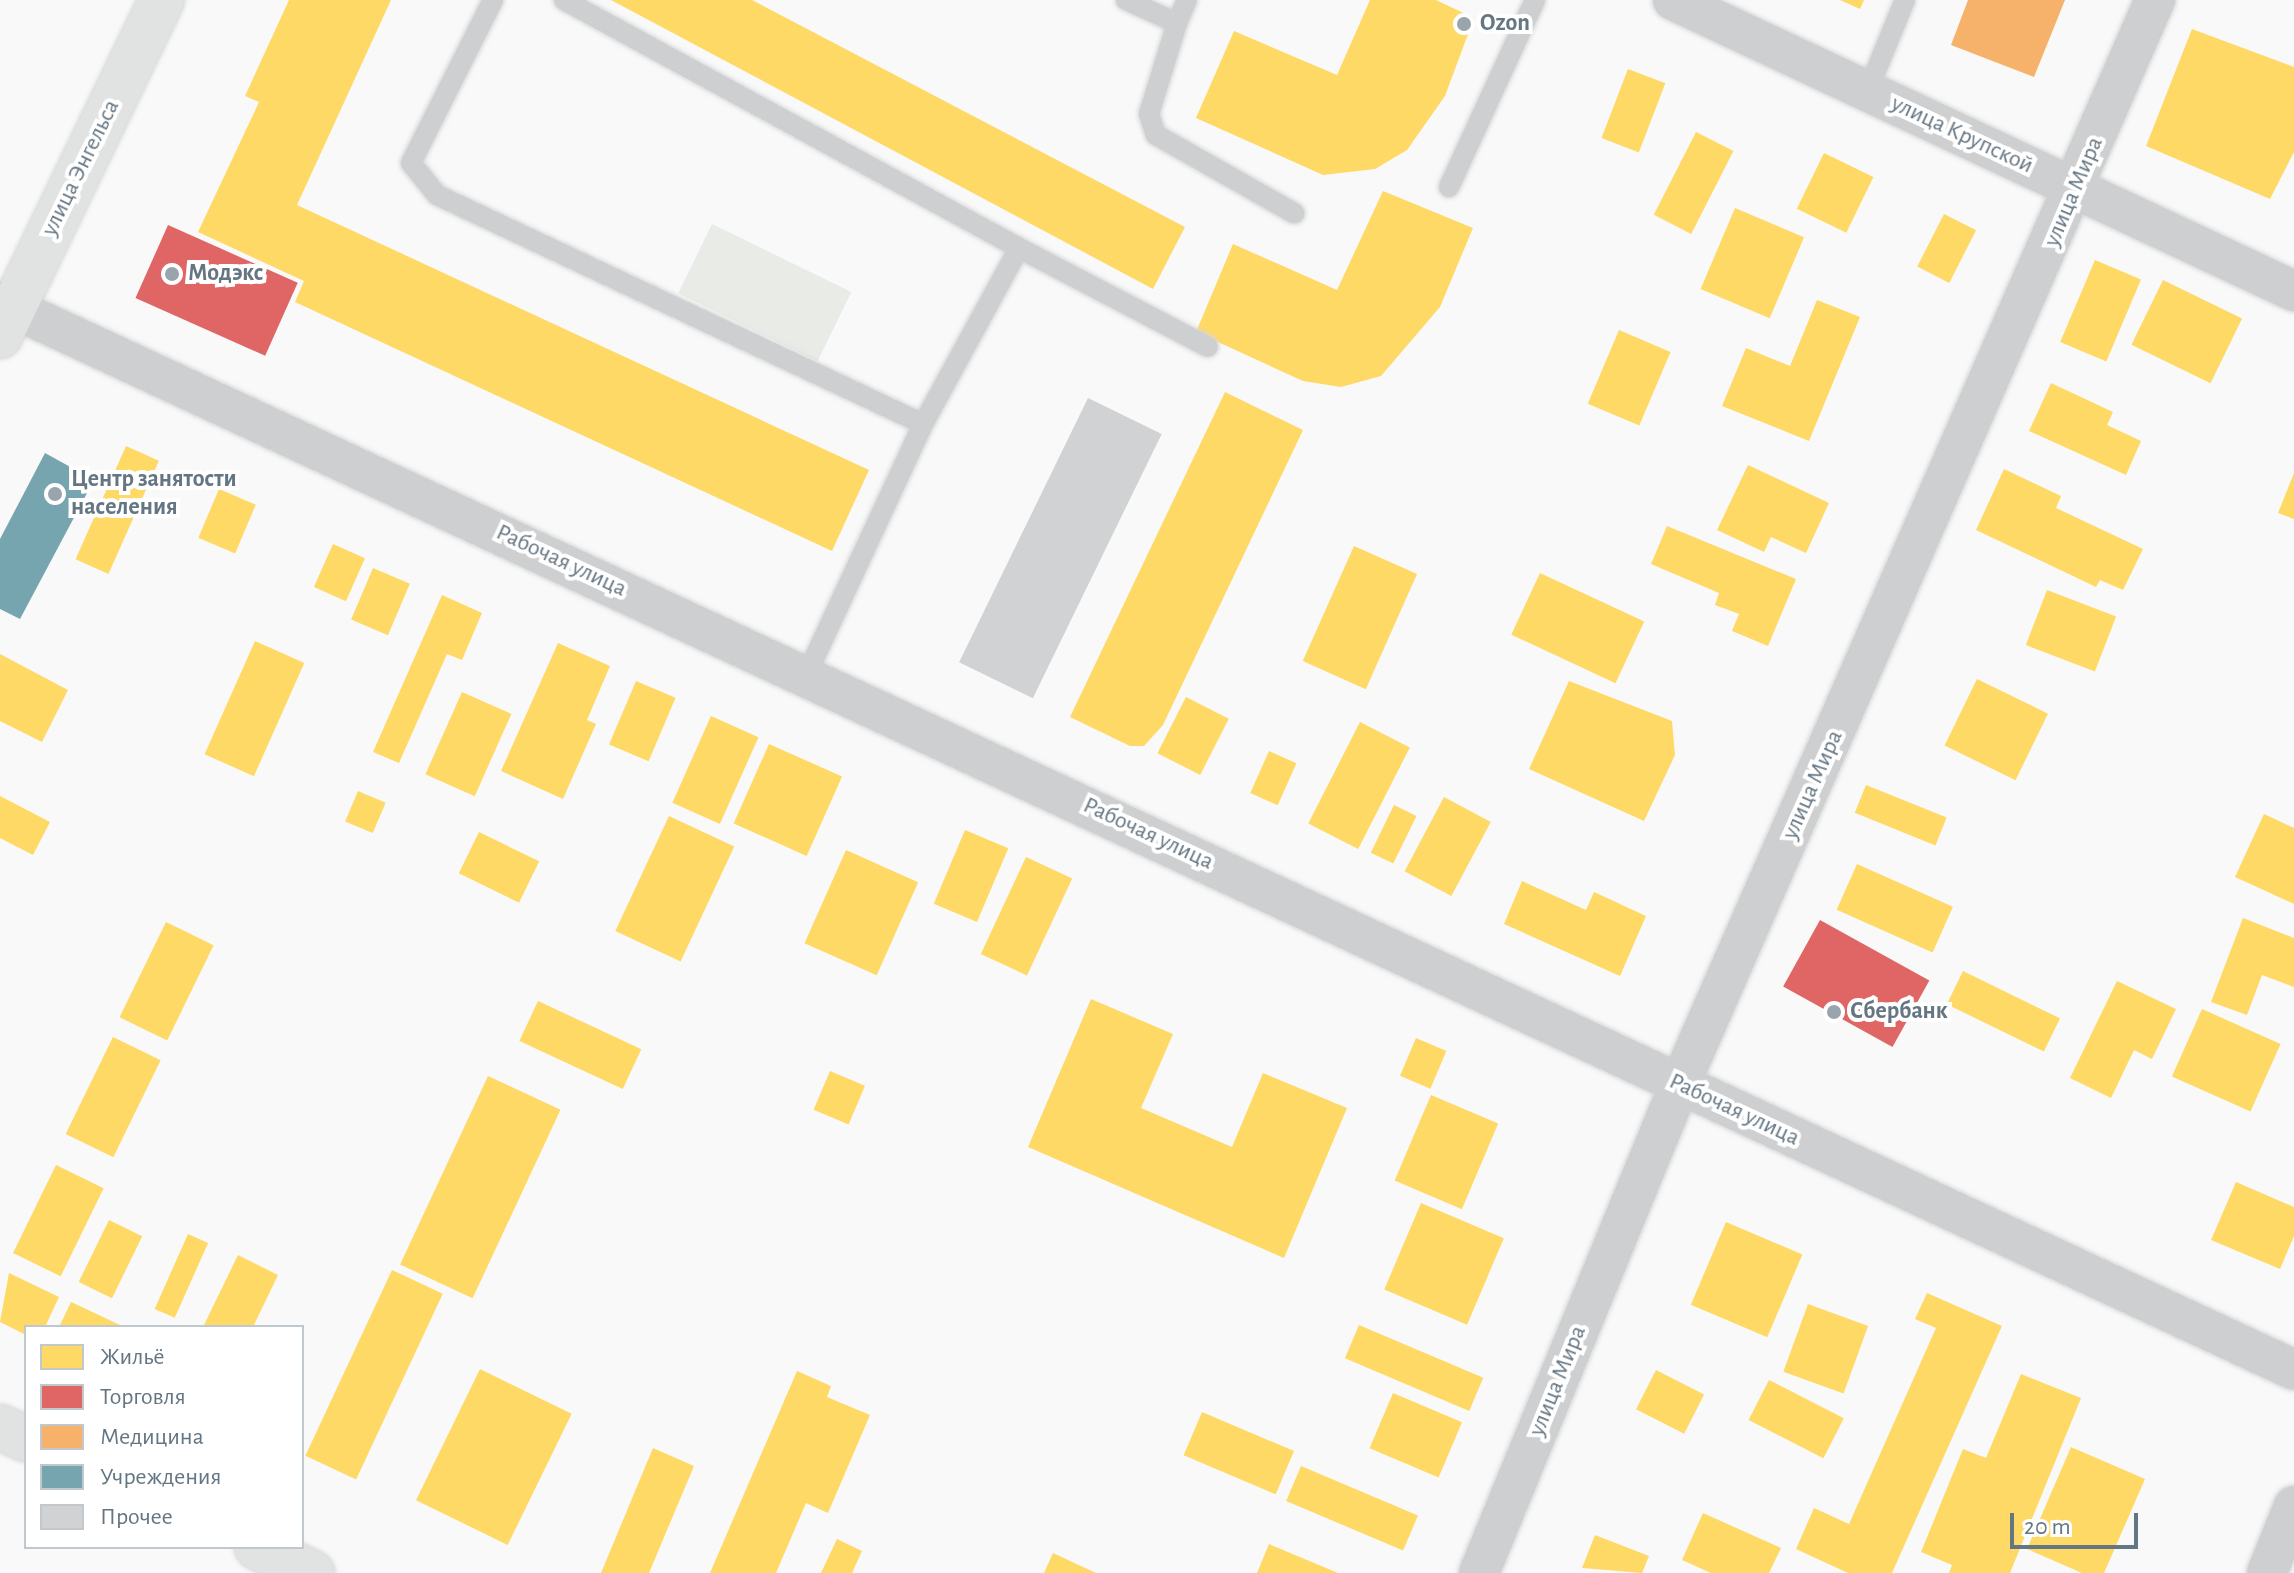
<!DOCTYPE html>
<html>
<head>
<meta charset="utf-8">
<style>
  body { margin:0 }
  #map { position:relative; width:2294px; height:1573px; overflow:hidden; background:#f9f9f9; font-family:"Alegreya Sans",sans-serif }
  div>[style] { position:absolute }
  [style*='--x'] { left:calc(var(--x)*1px); top:calc(var(--y)*1px); width:calc(var(--w)*1px); rotate:calc(var(--a)*1deg) }
  .green>* { inset:0; background:#e8ebe6; transform-origin:0 0 }
  .homes>* { inset:0; background:#ffd966; transform-origin:0 0 }
  .shops>* { inset:0; background:#e06666; transform-origin:0 0 }
  .health>* { inset:0; background:#f6b26b }
  .public>* { inset:0; background:#76a5af }
  .building>* { inset:0; background:#d0d2d3; transform-origin:0 0 }
  .roads { filter:drop-shadow(0 0 2px #d5d6d7) drop-shadow(0 0 2px #d5d6d7) }
  .service>* { height:20px; margin:-10px; padding:0 10px; transform-origin:10px; border-radius:10px; background:#cecfd0 }
  .minor>* { height:40px; margin:-20px; padding:0 20px; transform-origin:20px; border-radius:20px; background:#cecfd0 }
  .secondary>* { height:44px; margin:-22px; padding:0 22px; transform-origin:22px; border-radius:22px; background:#e1e2e2 }
  .dots>* { width:22px; height:22px; translate:-50% -50%; box-sizing:border-box; border:4px solid #fff; border-radius:50% }
  span { translate:-50% -50%; white-space:nowrap; text-align:center; line-height:1.15; -webkit-text-stroke:8px #fff; paint-order:stroke }
  .poi-label { font-size:24px; color:#657683; font-weight:700 }
  .left { translate:0 -50%; text-align:left }
  .street-label { font-size:24px; color:#657683 }
  .legend { position:absolute; left:24px; top:1325px; width:280px; height:224px; box-sizing:border-box; background:#fff; border:2px solid #c1c8cd; margin:0; padding:10px 14px; list-style:none; font-size:24px; color:#657683 }
  .legend li { display:flex; align-items:center; gap:16px; height:40px }
  .legend b { width:40px; border:2px solid #c1c8cd }
  .scale { position:absolute; left:2010px; top:1513px; width:128px; height:36px; box-sizing:border-box; border:4px solid #657683; border-top:0; padding-left:10px; font-size:24px; line-height:28px; white-space:nowrap; color:#657683; -webkit-text-stroke:6px #fff; paint-order:stroke }
</style>
</head>
<body>
<div id="map">
  <div class="green">
    <i style="left:712px;top:224px;width:155px;height:77px;rotate:26deg"></i>
  </div>
  <div class="homes">
    <i style="clip-path:polygon(289px 0,391px 0,297px 205px,869px 470px,832px 551px,295px 302px,304px 281px,198px 232px,259px 102px,245px 96px)"></i>
    <i style="clip-path:polygon(611px 0,752px 0,1185px 227px,1153px 289px)"></i>
    <i style="clip-path:polygon(1370px 0,1436px 0,1474px 18px,1445px 96px,1407px 150px,1375px 169px,1323px 175px,1196px 118px,1234px 31px,1337px 75px)"></i>
    <i style="clip-path:polygon(1840px 0,1864px 0,1860px 9px)"></i>
    <i style="clip-path:polygon(2192px 29px,2294px 67px,2294px 152px,2270px 199px,2146px 146px)"></i>
    <i style="left:1628px;top:69px;width:40px;height:74px;rotate:21deg"></i>
    <i style="left:1696px;top:132px;width:42px;height:93px;rotate:27deg"></i>
    <i style="left:1824px;top:153px;width:55px;height:62px;rotate:26deg"></i>
    <i style="clip-path:polygon(1383px 191px,1473px 228px,1440px 307px,1381px 376px,1341px 387px,1303px 381px,1196px 332px,1233px 244px,1337px 290px)"></i>
    <i style="left:1735px;top:208px;width:75px;height:88px;rotate:23deg"></i>
    <i style="left:1944px;top:214px;width:36px;height:59px;rotate:27deg"></i>
    <i style="left:2095px;top:260px;width:50px;height:89px;rotate:23deg"></i>
    <i style="left:2163px;top:280px;width:88px;height:72px;rotate:26deg"></i>
    <i style="clip-path:polygon(1817px 300px,1860px 317px,1809px 441px,1722px 406px,1746px 348px,1790px 366px)"></i>
    <i style="left:1619px;top:330px;width:56px;height:80px;rotate:23deg"></i>
    <i style="clip-path:polygon(2051px 383px,2113px 412px,2107px 425px,2141px 441px,2126px 475px,2029px 431px)"></i>
    <i style="clip-path:polygon(1225px 392px,1303px 430px,1163px 725px,1144px 746px,1130px 746px,1070px 717px)"></i>
    <i style="left:126px;top:446px;width:36px;height:124px;rotate:24deg"></i>
    <i style="clip-path:polygon(1748px 465px,1829px 503px,1806px 553px,1771px 537px,1764px 552px,1717px 530px)"></i>
    <i style="clip-path:polygon(2004px 469px,2061px 496px,2056px 508px,2143px 549px,2123px 590px,2100px 580px,2096px 587px,1976px 530px)"></i>
    <i style="clip-path:polygon(2294px 473px,2294px 519px,2278px 513px)"></i>
    <i style="left:219px;top:489px;width:40px;height:53px;rotate:23deg"></i>
    <i style="clip-path:polygon(1667px 526px,1796px 579px,1768px 646px,1732px 631px,1739px 614px,1715px 605px,1719px 593px,1651px 564px)"></i>
    <i style="left:333px;top:544px;width:35px;height:47px;rotate:24deg"></i>
    <i style="left:1354px;top:546px;width:69px;height:126px;rotate:24deg"></i>
    <i style="left:373px;top:568px;width:40px;height:56px;rotate:23deg"></i>
    <i style="left:1540px;top:573px;width:115px;height:68px;rotate:25deg"></i>
    <i style="left:2047px;top:590px;width:74px;height:59px;rotate:21deg"></i>
    <i style="clip-path:polygon(442px 595px,482px 613px,462px 660px,447px 654px,399px 763px,373px 752px)"></i>
    <i style="left:255px;top:641px;width:54px;height:124px;rotate:24deg"></i>
    <i style="clip-path:polygon(558px 643px,610px 666px,587px 720px,596px 724px,563px 799px,501px 771px)"></i>
    <i style="clip-path:polygon(0 654px,68px 690px,42px 742px,0 721px)"></i>
    <i style="left:1977px;top:679px;width:79px;height:74px;rotate:26deg"></i>
    <i style="left:636px;top:681px;width:43px;height:69px;rotate:23deg"></i>
    <i style="clip-path:polygon(1569px 681px,1672px 721px,1675px 755px,1644px 821px,1529px 769px)"></i>
    <i style="left:462px;top:692px;width:54px;height:90px;rotate:24deg"></i>
    <i style="left:1186px;top:697px;width:48px;height:63px;rotate:27deg"></i>
    <i style="left:711px;top:716px;width:52px;height:95px;rotate:24deg"></i>
    <i style="left:1360px;top:722px;width:56px;height:114px;rotate:27deg"></i>
    <i style="left:769px;top:744px;width:80px;height:87px;rotate:24deg"></i>
    <i style="left:1269px;top:751px;width:30px;height:46px;rotate:24deg"></i>
    <i style="left:1866px;top:785px;width:87px;height:30px;rotate:22deg"></i>
    <i style="left:358px;top:791px;width:30px;height:33px;rotate:23deg"></i>
    <i style="clip-path:polygon(0 796px,50px 822px,33px 855px,0 838px)"></i>
    <i style="left:1444px;top:797px;width:53px;height:84px;rotate:28deg"></i>
    <i style="left:1394px;top:805px;width:25px;height:53px;rotate:26deg"></i>
    <i style="clip-path:polygon(2264px 814px,2294px 828px,2294px 904px,2235px 877px)"></i>
    <i style="left:669px;top:816px;width:72px;height:127px;rotate:25deg"></i>
    <i style="left:965px;top:830px;width:47px;height:80px;rotate:23deg"></i>
    <i style="left:479px;top:832px;width:67px;height:46px;rotate:26deg"></i>
    <i style="left:846px;top:850px;width:79px;height:102px;rotate:24deg"></i>
    <i style="left:1026px;top:857px;width:51px;height:107px;rotate:25deg"></i>
    <i style="left:1857px;top:864px;width:105px;height:50px;rotate:24deg"></i>
    <i style="clip-path:polygon(1522px 881px,1586px 910px,1594px 892px,1646px 916px,1620px 976px,1504px 924px)"></i>
    <i style="clip-path:polygon(2243px 918px,2294px 938px,2294px 987px,2262px 975px,2247px 1015px,2211px 1002px)"></i>
    <i style="left:166px;top:922px;width:53px;height:106px;rotate:26deg"></i>
    <i style="left:1963px;top:971px;width:108px;height:37px;rotate:26deg"></i>
    <i style="clip-path:polygon(2117px 981px,2176px 1009px,2152px 1059px,2134px 1050px,2111px 1098px,2070px 1078px)"></i>
    <i style="clip-path:polygon(1091px 999px,1173px 1034px,1141px 1108px,1232px 1147px,1263px 1073px,1347px 1108px,1284px 1258px,1028px 1147px)"></i>
    <i style="left:538px;top:1001px;width:114px;height:44px;rotate:25deg"></i>
    <i style="left:2202px;top:1009px;width:86px;height:74px;rotate:24deg"></i>
    <i style="left:113px;top:1037px;width:53px;height:108px;rotate:26deg"></i>
    <i style="left:1416px;top:1038px;width:33px;height:41px;rotate:23deg"></i>
    <i style="left:830px;top:1071px;width:38px;height:42px;rotate:23deg"></i>
    <i style="left:488px;top:1076px;width:80px;height:208px;rotate:25deg"></i>
    <i style="left:1431px;top:1095px;width:73px;height:93px;rotate:23deg"></i>
    <i style="left:56px;top:1165px;width:53px;height:98px;rotate:26deg"></i>
    <i style="clip-path:polygon(2236px 1182px,2294px 1207px,2294px 1236px,2280px 1269px,2211px 1240px)"></i>
    <i style="left:1421px;top:1203px;width:90px;height:94px;rotate:23deg"></i>
    <i style="left:109px;top:1220px;width:37px;height:69px;rotate:26deg"></i>
    <i style="left:1726px;top:1222px;width:83px;height:90px;rotate:23deg"></i>
    <i style="left:188px;top:1234px;width:22px;height:82px;rotate:24deg"></i>
    <i style="clip-path:polygon(238px 1255px,278px 1275px,253px 1327px,203px 1327px)"></i>
    <i style="left:392px;top:1270px;width:56px;height:205px;rotate:25deg"></i>
    <i style="clip-path:polygon(9px 1273px,59px 1297px,45px 1327px,26px 1327px,26px 1335px,0 1322px)"></i>
    <i style="clip-path:polygon(1927px 1293px,2002px 1326px,1892px 1573px,1848px 1573px,1796px 1549px,1814px 1508px,1849px 1524px,1936px 1328px,1915px 1319px)"></i>
    <i style="clip-path:polygon(71px 1302px,120px 1325px,119px 1327px,59px 1327px)"></i>
    <i style="left:1808px;top:1304px;width:64px;height:72px;rotate:20deg"></i>
    <i style="left:1359px;top:1325px;width:135px;height:36px;rotate:23deg"></i>
    <i style="left:480px;top:1369px;width:102px;height:146px;rotate:26deg"></i>
    <i style="left:1656px;top:1370px;width:54px;height:44px;rotate:27deg"></i>
    <i style="clip-path:polygon(797px 1371px,831px 1386px,827px 1397px,870px 1415px,828px 1513px,806px 1503px,776px 1573px,710px 1573px)"></i>
    <i style="clip-path:polygon(2021px 1374px,2081px 1398px,2010px 1573px,1949px 1573px,1952px 1565px,1921px 1552px,1963px 1449px,1986px 1458px)"></i>
    <i style="left:1769px;top:1380px;width:84px;height:45px;rotate:27deg"></i>
    <i style="left:1393px;top:1393px;width:75px;height:60px;rotate:23deg"></i>
    <i style="left:1202px;top:1412px;width:100px;height:47px;rotate:23deg"></i>
    <i style="clip-path:polygon(2071px 1447px,2145px 1479px,2104px 1573px,2082px 1573px,2027px 1549px)"></i>
    <i style="clip-path:polygon(653px 1448px,694px 1466px,649px 1573px,601px 1573px)"></i>
    <i style="left:1301px;top:1466px;width:127px;height:38px;rotate:23deg"></i>
    <i style="clip-path:polygon(1703px 1513px,1781px 1548px,1769px 1573px,1711px 1573px,1682px 1560px)"></i>
    <i style="clip-path:polygon(1595px 1535px,1649px 1556px,1642px 1573px,1582px 1568px)"></i>
    <i style="clip-path:polygon(837px 1539px,862px 1551px,852px 1573px,821px 1573px)"></i>
    <i style="clip-path:polygon(1269px 1544px,1338px 1573px,1257px 1573px)"></i>
    <i style="clip-path:polygon(1053px 1553px,1096px 1573px,1044px 1573px)"></i>
  </div>
  <div class="shops">
    <i style="left:168px;top:225px;width:142px;height:80px;rotate:24deg"></i>
    <i style="left:1820px;top:920px;width:125px;height:76px;rotate:29deg"></i>
  </div>
  <div class="health">
    <i style="clip-path:polygon(1968px 0,2065px 0,2034px 77px,1951px 45px)"></i>
  </div>
  <div class="public">
    <i style="clip-path:polygon(45px 453px,94px 480px,20px 619px,0 609px,0 539px)"></i>
  </div>
  <div class="building">
    <i style="left:1088px;top:398px;width:82px;height:294px;rotate:26deg"></i>
  </div>
  <div class="roads">
    <div class="service">
      <i style="--x:493;--y:0;--w:182;--a:116.7"></i>
      <i style="--x:411;--y:163;--w:41;--a:50.9"></i>
      <i style="--x:437;--y:195;--w:537;--a:25.23"></i>
      <i style="--x:923;--y:424;--w:276;--a:114.9"></i>
      <i style="--x:564;--y:0;--w:518;--a:28.59"></i>
      <i style="--x:1019;--y:248;--w:200;--a:118.6"></i>
      <i style="--x:1126;--y:0;--w:56;--a:24.3"></i>
      <i style="--x:1177;--y:23;--w:25;--a:-67"></i>
      <i style="--x:1177;--y:23;--w:95;--a:107.1"></i>
      <i style="--x:1149;--y:114;--w:22;--a:72"></i>
      <i style="--x:1156;--y:135;--w:159;--a:29.5"></i>
      <i style="--x:1868;--y:90;--w:97;--a:-67.7"></i>
      <i style="--x:1449;--y:187;--w:206;--a:-65.3"></i>
      <i style="--x:1019;--y:248;--w:213;--a:27.6"></i>
    </div>
    <div class="minor">
      <i style="--x:1673;--y:0;--w:686;--a:25.11"></i>
      <i style="--x:0;--y:302;--w:2530;--a:24.96"></i>
      <i style="--x:1479;--y:1573;--w:529;--a:-67.66"></i>
      <i style="--x:1680;--y:1084;--w:1184;--a:-66.34"></i>
      <i style="--x:2267;--y:1573;--w:72;--a:-68.1"></i>
    </div>
    <div class="secondary">
      <i style="--x:0;--y:336;--w:373;--a:-64.3"></i>
      <i style="--x:0;--y:1427;--w:29;--a:25"></i>
      <i style="--x:257;--y:1547;--w:61;--a:25.3"></i>
    </div>
  </div>
  <div class="dots">
    <i style="left:1464px;top:24px;background:#99a4ac"></i>
    <i style="left:172px;top:274px;background:#99a4ac"></i>
    <i style="left:55px;top:494px;background:#99a4ac"></i>
    <i style="left:1834px;top:1012px;background:#99a4ac"></i>
  </div>
  <div class="poi-label">
    <span class="left" style="left:1480px;top:24px">Ozon</span>
    <span class="left" style="left:188px;top:274px">Модэкс</span>
    <span class="left" style="left:71px;top:494px">Центр занятости<br>населения</span>
    <span class="left" style="left:1850px;top:1012px">Сбербанк</span>
  </div>
  <div class="street-label">
    <span style="left:1962px;top:135px;rotate:25deg">улица Крупской</span>
    <span style="left:81px;top:168px;rotate:-64deg">улица Энгельса</span>
    <span style="left:2074px;top:192px;rotate:-67deg">улица Мира</span>
    <span style="left:561px;top:561px;rotate:25deg">Рабочая улица</span>
    <span style="left:1813px;top:785px;rotate:-66deg">улица Мира</span>
    <span style="left:1148px;top:834px;rotate:25deg">Рабочая улица</span>
    <span style="left:1734px;top:1110px;rotate:25deg">Рабочая улица</span>
    <span style="left:1558px;top:1381px;rotate:-68deg">улица Мира</span>
  </div>
  <ul class="legend">
  <li><b style="height:22px;background:#ffd966"></b>Жильё</li>
  <li><b style="height:22px;background:#e06666"></b>Торговля</li>
  <li><b style="height:22px;background:#f6b26b"></b>Медицина</li>
  <li><b style="height:22px;background:#76a5af"></b>Учреждения</li>
  <li><b style="height:22px;background:#d0d2d3"></b>Прочее</li>
  </ul>
  <div class="scale">20 m</div>
</div>
</body>
</html>
